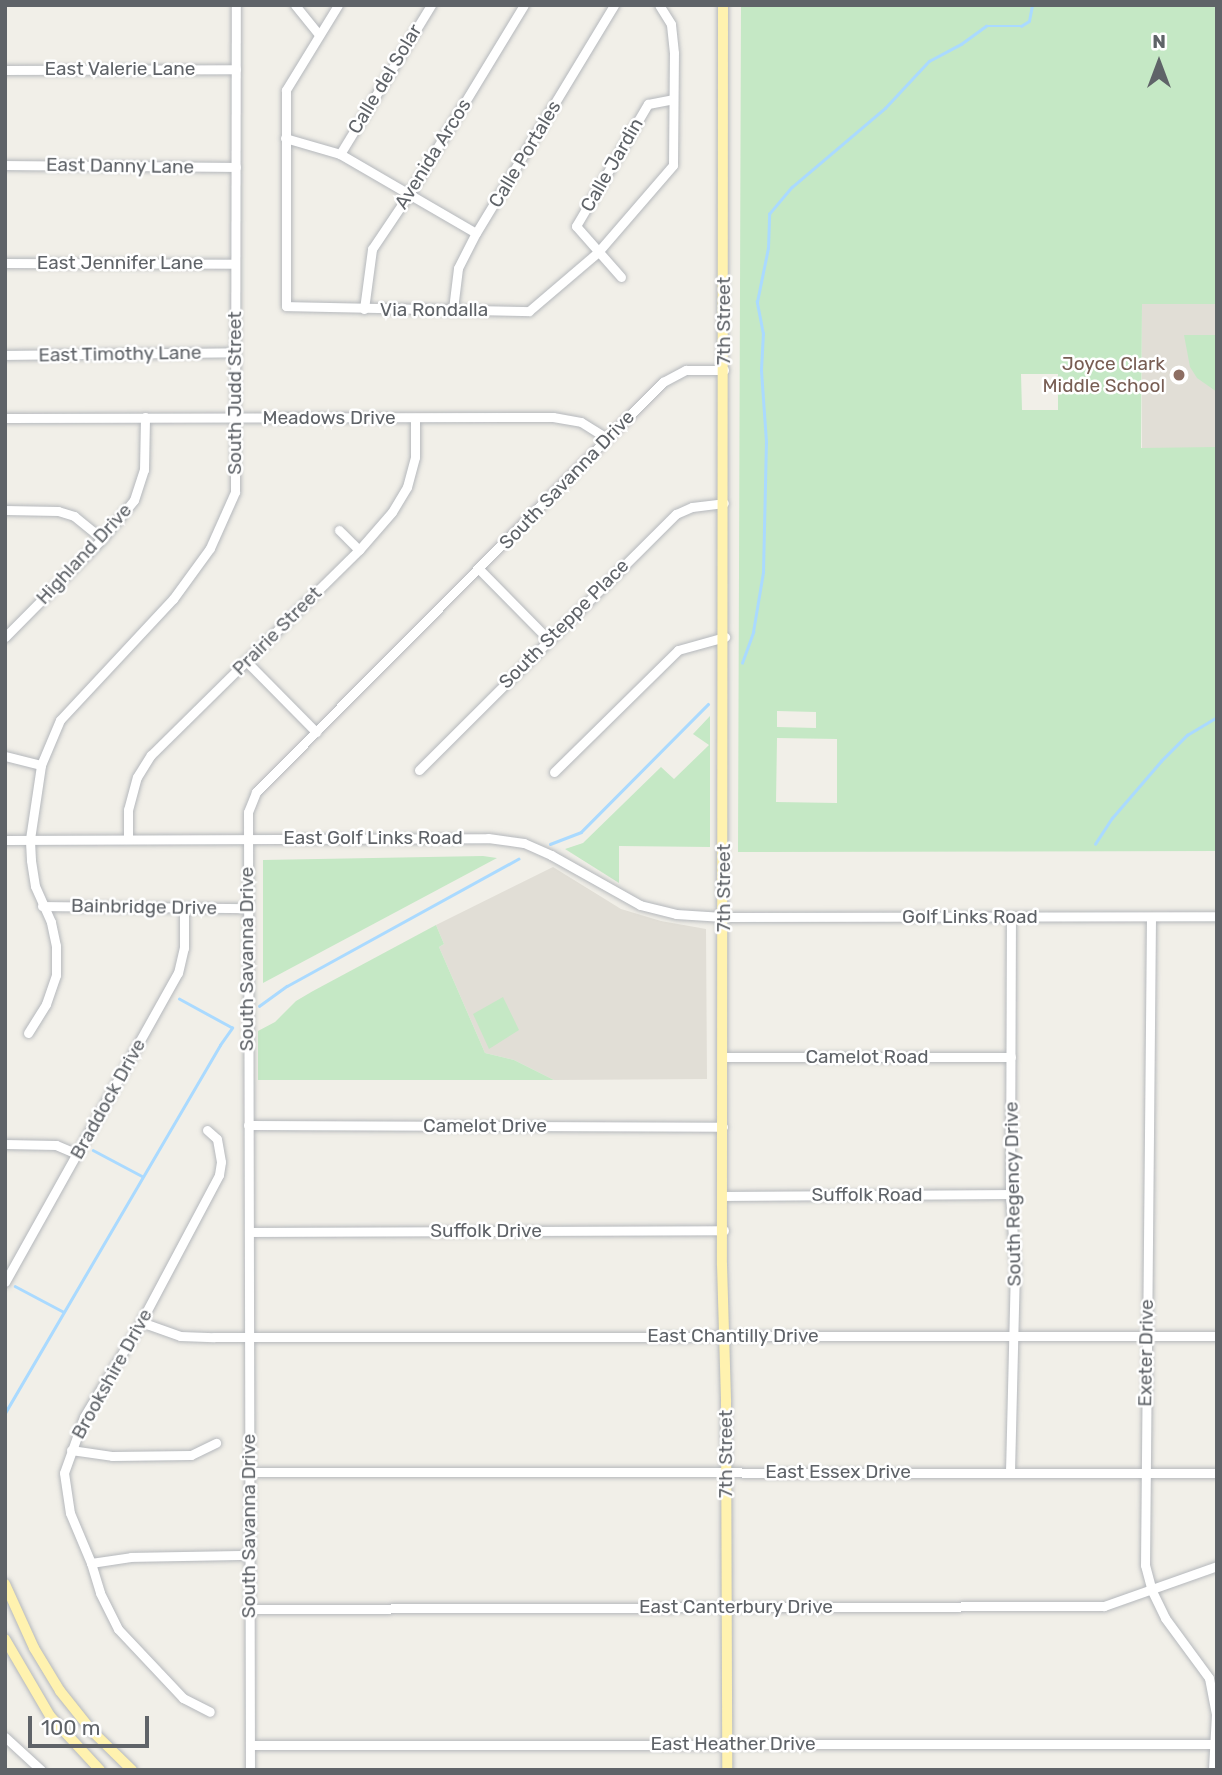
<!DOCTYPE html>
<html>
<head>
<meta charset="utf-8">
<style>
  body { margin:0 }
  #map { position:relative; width:1222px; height:1775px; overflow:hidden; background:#f1efe8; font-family:Rubik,sans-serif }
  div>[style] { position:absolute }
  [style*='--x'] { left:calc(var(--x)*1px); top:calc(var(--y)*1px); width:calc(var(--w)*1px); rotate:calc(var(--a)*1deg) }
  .education>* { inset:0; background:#e1ded6; transform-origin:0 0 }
  .green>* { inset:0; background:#c5e8c5 }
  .stream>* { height:2.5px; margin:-1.25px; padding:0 1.25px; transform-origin:1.25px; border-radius:1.25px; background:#aadaff }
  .roads { filter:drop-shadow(0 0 2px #b5b8bc) drop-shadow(0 0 2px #b5b8bc) }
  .minor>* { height:9px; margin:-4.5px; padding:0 4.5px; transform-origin:4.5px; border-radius:4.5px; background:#fff }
  .major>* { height:10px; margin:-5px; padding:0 5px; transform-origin:5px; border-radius:5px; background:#fff2af }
  .dots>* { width:19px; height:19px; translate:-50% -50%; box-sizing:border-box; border:4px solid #fff; border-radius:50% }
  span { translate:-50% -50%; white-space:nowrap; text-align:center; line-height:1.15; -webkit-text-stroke:5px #fff; paint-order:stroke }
  .street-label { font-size:19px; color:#5f6368 }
  .education-label { font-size:19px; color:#785e54 }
  .right { translate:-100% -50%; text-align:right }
  .frame { position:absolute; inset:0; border:7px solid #5f6368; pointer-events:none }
  .north { position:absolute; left:1124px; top:28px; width:70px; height:70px; -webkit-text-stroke:5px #fff; paint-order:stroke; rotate:0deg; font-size:19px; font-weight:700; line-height:28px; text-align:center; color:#5f6368 }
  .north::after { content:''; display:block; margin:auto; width:24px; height:32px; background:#5f6368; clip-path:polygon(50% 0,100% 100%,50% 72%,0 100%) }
  .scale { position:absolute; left:28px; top:1716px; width:121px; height:32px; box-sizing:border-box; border:4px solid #5f6368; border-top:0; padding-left:9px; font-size:21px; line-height:24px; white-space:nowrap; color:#5f6368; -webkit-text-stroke:5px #fff; paint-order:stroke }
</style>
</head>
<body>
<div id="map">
  <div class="education">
    <i style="left:1142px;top:304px;width:75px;height:145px"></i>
    <i style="clip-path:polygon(553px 867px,621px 909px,661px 921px,706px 929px,707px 1079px,554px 1080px,514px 1060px,485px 1053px,439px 947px,444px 944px,436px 925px)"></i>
  </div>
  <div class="green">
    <i style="clip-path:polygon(evenodd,741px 5px,1217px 5px,1217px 304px,1142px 304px,1141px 448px,1217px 447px,1217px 851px,738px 852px,741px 5px,1021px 374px,1058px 374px,1058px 410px,1022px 410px,1021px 374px,741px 5px,777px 711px,816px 712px,816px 728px,777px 727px,777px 711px,741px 5px,777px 738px,837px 739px,837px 803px,776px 802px,777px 738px)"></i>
    <i style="clip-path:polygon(1184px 335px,1217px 335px,1217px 392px,1197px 378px,1190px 367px)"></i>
    <i style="clip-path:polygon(710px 716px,710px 847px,619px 846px,619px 883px,565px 849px,583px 843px,661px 767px,674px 779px,709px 745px,693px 734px)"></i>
    <i style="clip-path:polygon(483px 856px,497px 858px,263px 983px,263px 860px)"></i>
    <i style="clip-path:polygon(436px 925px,444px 944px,439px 947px,485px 1053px,514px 1060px,554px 1080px,258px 1080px,258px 1031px,275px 1022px,296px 1001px,313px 991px)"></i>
    <i style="clip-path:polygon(503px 997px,519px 1030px,489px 1049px,473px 1014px)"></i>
  </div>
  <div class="stream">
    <i style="--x:742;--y:663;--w:33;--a:-70"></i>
    <i style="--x:753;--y:632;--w:61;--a:-80.5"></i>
    <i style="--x:763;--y:572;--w:130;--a:-88.7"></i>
    <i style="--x:766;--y:442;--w:72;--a:-94"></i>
    <i style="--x:761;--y:370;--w:36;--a:-87"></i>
    <i style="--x:763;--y:334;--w:33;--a:-101"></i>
    <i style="--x:757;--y:302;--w:55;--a:-78.5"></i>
    <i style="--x:768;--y:248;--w:34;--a:-88"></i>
    <i style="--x:769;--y:214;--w:35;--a:-50"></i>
    <i style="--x:792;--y:187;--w:122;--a:-40.3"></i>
    <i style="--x:885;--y:108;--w:64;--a:-46.9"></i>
    <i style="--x:929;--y:61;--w:36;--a:-28"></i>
    <i style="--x:961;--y:44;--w:31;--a:-36"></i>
    <i style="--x:986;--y:26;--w:35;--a:0"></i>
    <i style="--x:1021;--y:26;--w:9;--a:-32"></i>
    <i style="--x:1029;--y:21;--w:16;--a:-79"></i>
    <i style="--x:550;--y:844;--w:33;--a:-21"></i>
    <i style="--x:581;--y:832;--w:180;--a:-45.2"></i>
    <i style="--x:1095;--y:844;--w:31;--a:-57"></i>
    <i style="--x:1112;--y:818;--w:75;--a:-49.3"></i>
    <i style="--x:1161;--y:761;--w:37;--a:-45"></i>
    <i style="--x:1187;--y:735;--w:35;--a:-31"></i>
    <i style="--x:259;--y:1006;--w:34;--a:-36"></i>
    <i style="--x:287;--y:986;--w:264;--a:-28.8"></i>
    <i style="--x:93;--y:1150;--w:55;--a:28"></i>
    <i style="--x:15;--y:1286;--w:55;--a:28"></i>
    <i style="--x:5;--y:1413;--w:426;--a:-59.7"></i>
    <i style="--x:220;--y:1045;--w:21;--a:-55"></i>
    <i style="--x:232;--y:1028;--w:60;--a:-151.3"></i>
  </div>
  <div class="roads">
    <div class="minor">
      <i style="--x:295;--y:5;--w:36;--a:51"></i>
      <i style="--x:338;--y:5;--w:100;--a:121.5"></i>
      <i style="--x:286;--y:90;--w:216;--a:90"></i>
      <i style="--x:286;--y:306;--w:243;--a:1.2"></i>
      <i style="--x:529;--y:311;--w:91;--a:-40.5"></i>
      <i style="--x:598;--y:252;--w:115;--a:-49.2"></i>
      <i style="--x:673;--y:165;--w:112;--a:-89.5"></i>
      <i style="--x:674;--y:53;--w:29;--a:-96"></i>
      <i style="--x:671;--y:24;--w:22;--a:-122"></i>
      <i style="--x:5;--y:70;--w:231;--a:-0.2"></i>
      <i style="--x:285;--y:138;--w:57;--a:16.2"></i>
      <i style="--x:340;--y:154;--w:157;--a:30.2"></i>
      <i style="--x:340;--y:154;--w:175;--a:-58.6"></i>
      <i style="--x:5;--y:165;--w:231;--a:0.5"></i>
      <i style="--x:5;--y:263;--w:230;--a:0.2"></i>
      <i style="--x:621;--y:277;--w:68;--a:-131.4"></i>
      <i style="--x:576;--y:226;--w:142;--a:-59.5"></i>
      <i style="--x:648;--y:104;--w:25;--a:-11"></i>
      <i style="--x:364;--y:309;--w:61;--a:-82.4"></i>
      <i style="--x:372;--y:249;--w:66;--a:-56.1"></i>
      <i style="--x:409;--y:194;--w:221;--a:-58.7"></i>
      <i style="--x:453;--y:309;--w:41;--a:-83"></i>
      <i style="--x:458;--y:268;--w:39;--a:-63"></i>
      <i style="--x:476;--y:233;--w:267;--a:-58.8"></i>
      <i style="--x:5;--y:355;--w:230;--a:-0.7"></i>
      <i style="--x:5;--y:418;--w:548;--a:-0.1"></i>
      <i style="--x:553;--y:417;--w:28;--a:10"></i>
      <i style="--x:581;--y:422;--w:28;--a:32"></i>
      <i style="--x:5;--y:510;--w:53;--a:1.1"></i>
      <i style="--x:58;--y:511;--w:17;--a:17"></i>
      <i style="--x:74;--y:516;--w:36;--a:39"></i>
      <i style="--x:339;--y:530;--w:28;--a:45"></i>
      <i style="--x:480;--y:570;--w:97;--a:45.4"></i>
      <i style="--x:5;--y:637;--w:138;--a:-45.3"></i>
      <i style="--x:102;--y:539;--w:50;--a:-50.6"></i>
      <i style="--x:134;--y:500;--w:32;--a:-72"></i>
      <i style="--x:144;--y:470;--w:53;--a:-88.9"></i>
      <i style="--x:246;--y:661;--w:100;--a:45.4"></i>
      <i style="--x:5;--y:756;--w:37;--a:14"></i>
      <i style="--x:419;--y:770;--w:363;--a:-44.9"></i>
      <i style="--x:676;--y:514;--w:17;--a:-24"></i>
      <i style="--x:692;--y:507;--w:32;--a:-7"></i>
      <i style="--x:554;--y:772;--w:174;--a:-44.5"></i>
      <i style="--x:678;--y:650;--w:49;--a:-15.5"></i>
      <i style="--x:128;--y:839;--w:29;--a:-90"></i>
      <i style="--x:128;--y:810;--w:34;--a:-75"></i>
      <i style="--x:137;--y:777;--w:26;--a:-58"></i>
      <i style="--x:151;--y:755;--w:292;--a:-44.6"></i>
      <i style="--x:359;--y:550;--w:50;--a:-49"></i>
      <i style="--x:392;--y:512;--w:29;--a:-59"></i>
      <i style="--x:407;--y:487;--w:31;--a:-75"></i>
      <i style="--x:415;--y:457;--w:39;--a:-90"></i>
      <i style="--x:5;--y:840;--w:483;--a:-0.2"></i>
      <i style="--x:488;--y:838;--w:36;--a:8"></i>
      <i style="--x:524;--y:843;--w:30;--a:24"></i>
      <i style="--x:551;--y:855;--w:102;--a:29.3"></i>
      <i style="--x:640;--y:905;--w:37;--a:14"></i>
      <i style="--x:676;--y:914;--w:47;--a:3.7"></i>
      <i style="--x:723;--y:917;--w:494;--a:-0.1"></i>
      <i style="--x:42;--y:906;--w:205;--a:0.6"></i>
      <i style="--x:1151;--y:917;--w:648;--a:90.53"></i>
      <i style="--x:1145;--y:1565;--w:27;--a:75"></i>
      <i style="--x:1152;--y:1591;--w:30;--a:64"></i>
      <i style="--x:1165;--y:1618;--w:74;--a:53.7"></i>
      <i style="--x:1209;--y:1678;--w:37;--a:79"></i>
      <i style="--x:1216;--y:1714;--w:56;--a:93.1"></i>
      <i style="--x:28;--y:1033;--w:34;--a:-58"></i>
      <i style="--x:46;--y:1004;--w:31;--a:-71"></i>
      <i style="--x:56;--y:975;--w:29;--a:-90"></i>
      <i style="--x:56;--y:946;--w:25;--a:-102"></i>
      <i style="--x:51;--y:922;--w:39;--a:-114"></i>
      <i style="--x:35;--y:886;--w:26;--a:-99"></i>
      <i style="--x:31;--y:860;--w:21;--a:-93"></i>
      <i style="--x:30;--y:839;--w:75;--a:-81.5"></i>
      <i style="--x:41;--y:765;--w:49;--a:-67.1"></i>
      <i style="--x:60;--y:720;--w:166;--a:-47"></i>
      <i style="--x:173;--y:599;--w:63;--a:-54"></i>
      <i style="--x:210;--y:548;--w:61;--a:-65.9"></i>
      <i style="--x:235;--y:492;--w:487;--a:-89.9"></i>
      <i style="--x:724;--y:1057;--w:287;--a:0"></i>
      <i style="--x:248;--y:1125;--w:475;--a:0.2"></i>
      <i style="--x:207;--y:1130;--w:13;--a:42"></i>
      <i style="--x:217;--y:1139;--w:23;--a:80"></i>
      <i style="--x:221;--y:1162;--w:13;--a:99"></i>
      <i style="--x:219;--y:1175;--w:166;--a:118"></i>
      <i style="--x:141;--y:1322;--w:111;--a:121"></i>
      <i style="--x:84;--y:1417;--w:59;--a:109.7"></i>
      <i style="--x:64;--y:1473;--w:40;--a:81.5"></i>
      <i style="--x:70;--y:1513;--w:54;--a:67.2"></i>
      <i style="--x:91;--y:1563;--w:31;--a:73"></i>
      <i style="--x:100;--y:1593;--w:40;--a:63.4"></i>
      <i style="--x:118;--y:1629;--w:95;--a:46.7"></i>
      <i style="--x:183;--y:1698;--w:30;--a:27"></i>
      <i style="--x:5;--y:1144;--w:51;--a:1.1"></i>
      <i style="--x:56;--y:1145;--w:23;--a:23"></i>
      <i style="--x:724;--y:1196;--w:286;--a:-0.4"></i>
      <i style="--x:249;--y:1232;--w:475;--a:-0.2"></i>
      <i style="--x:5;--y:1282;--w:354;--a:-60.8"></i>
      <i style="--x:178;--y:973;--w:26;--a:-77"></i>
      <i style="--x:184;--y:948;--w:40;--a:-90"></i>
      <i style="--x:141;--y:1322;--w:41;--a:19.7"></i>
      <i style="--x:180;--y:1336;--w:34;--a:2"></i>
      <i style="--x:214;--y:1337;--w:1003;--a:-0.06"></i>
      <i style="--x:71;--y:1450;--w:41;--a:8.3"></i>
      <i style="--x:112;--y:1456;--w:79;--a:-0.7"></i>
      <i style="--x:191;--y:1455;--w:28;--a:-26"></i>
      <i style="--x:250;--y:1472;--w:967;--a:0.06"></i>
      <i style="--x:1010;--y:1472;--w:206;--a:-88.6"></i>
      <i style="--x:1015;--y:1266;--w:72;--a:-94"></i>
      <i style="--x:1010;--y:1194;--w:277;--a:-89.8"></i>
      <i style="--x:91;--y:1563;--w:40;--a:-8.5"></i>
      <i style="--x:131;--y:1557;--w:118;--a:-1"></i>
      <i style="--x:248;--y:1609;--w:856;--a:-0.2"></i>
      <i style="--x:1104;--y:1606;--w:120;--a:-19.5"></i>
      <i style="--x:5;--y:1737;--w:49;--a:42.5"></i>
      <i style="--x:250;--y:1745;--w:967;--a:-0.06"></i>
      <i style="--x:250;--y:1770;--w:958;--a:-90.12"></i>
      <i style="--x:248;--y:812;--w:22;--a:-68"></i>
      <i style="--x:256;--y:792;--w:578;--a:-45.21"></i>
      <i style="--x:663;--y:382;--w:26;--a:-28"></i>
      <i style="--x:686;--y:370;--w:38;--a:0"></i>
    </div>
    <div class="major">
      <i style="--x:723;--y:5;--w:1260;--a:90.05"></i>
      <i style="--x:722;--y:1265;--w:137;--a:88.3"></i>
      <i style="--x:726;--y:1402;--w:368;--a:89.8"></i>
      <i style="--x:5;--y:1584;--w:70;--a:65.6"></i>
      <i style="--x:34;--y:1648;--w:50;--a:58.8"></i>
      <i style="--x:60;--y:1691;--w:51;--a:51.3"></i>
      <i style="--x:92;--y:1731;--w:56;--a:44.3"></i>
      <i style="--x:5;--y:1639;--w:89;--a:59.7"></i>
      <i style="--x:50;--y:1716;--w:74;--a:47.2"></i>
    </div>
  </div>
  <div class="dots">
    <i style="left:1179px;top:375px;background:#8d6e63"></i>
  </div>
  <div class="street-label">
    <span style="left:120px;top:69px">East Valerie Lane</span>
    <span style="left:385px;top:79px;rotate:-59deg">Calle del Solar</span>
    <span style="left:433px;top:154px;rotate:-58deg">Avenida Arcos</span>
    <span style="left:525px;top:154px;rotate:-59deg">Calle Portales</span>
    <span style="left:612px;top:165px;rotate:-60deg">Calle Jardin</span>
    <span style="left:120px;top:166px;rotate:1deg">East Danny Lane</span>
    <span style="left:120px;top:263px">East Jennifer Lane</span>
    <span style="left:434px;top:310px">Via Rondalla</span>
    <span style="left:724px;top:321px;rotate:-90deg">7th Street</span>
    <span style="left:120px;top:354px;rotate:-1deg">East Timothy Lane</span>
    <span style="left:235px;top:393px;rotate:-90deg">South Judd Street</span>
    <span style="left:329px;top:418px">Meadows Drive</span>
    <span style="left:567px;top:480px;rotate:-46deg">South Savanna Drive</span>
    <span style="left:84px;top:554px;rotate:-47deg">Highland Drive</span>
    <span style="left:564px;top:624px;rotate:-45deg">South Steppe Place</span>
    <span style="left:277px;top:631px;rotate:-45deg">Prairie Street</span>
    <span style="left:373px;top:838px">East Golf Links Road</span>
    <span style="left:724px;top:888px;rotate:-90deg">7th Street</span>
    <span style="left:144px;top:907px;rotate:1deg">Bainbridge Drive</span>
    <span style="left:970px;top:917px">Golf Links Road</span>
    <span style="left:247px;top:959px;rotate:-90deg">South Savanna Drive</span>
    <span style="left:867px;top:1057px">Camelot Road</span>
    <span style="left:108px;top:1099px;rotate:-61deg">Braddock Drive</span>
    <span style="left:485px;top:1126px">Camelot Drive</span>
    <span style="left:1013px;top:1194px;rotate:-91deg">South Regency Drive</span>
    <span style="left:867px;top:1195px">Suffolk Road</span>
    <span style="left:486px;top:1231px">Suffolk Drive</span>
    <span style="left:733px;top:1336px">East Chantilly Drive</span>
    <span style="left:1146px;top:1353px;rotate:-89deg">Exeter Drive</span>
    <span style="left:112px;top:1374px;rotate:-61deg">Brookshire Drive</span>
    <span style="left:726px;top:1454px;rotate:-90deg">7th Street</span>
    <span style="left:838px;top:1472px">East Essex Drive</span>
    <span style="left:249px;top:1526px;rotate:-90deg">South Savanna Drive</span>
    <span style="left:736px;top:1607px">East Canterbury Drive</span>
    <span style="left:733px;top:1744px">East Heather Drive</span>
  </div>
  <div class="education-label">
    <span class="right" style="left:1165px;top:375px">Joyce Clark<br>Middle School</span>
  </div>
  <div class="frame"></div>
  <div class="north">N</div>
  <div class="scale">100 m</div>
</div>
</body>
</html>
